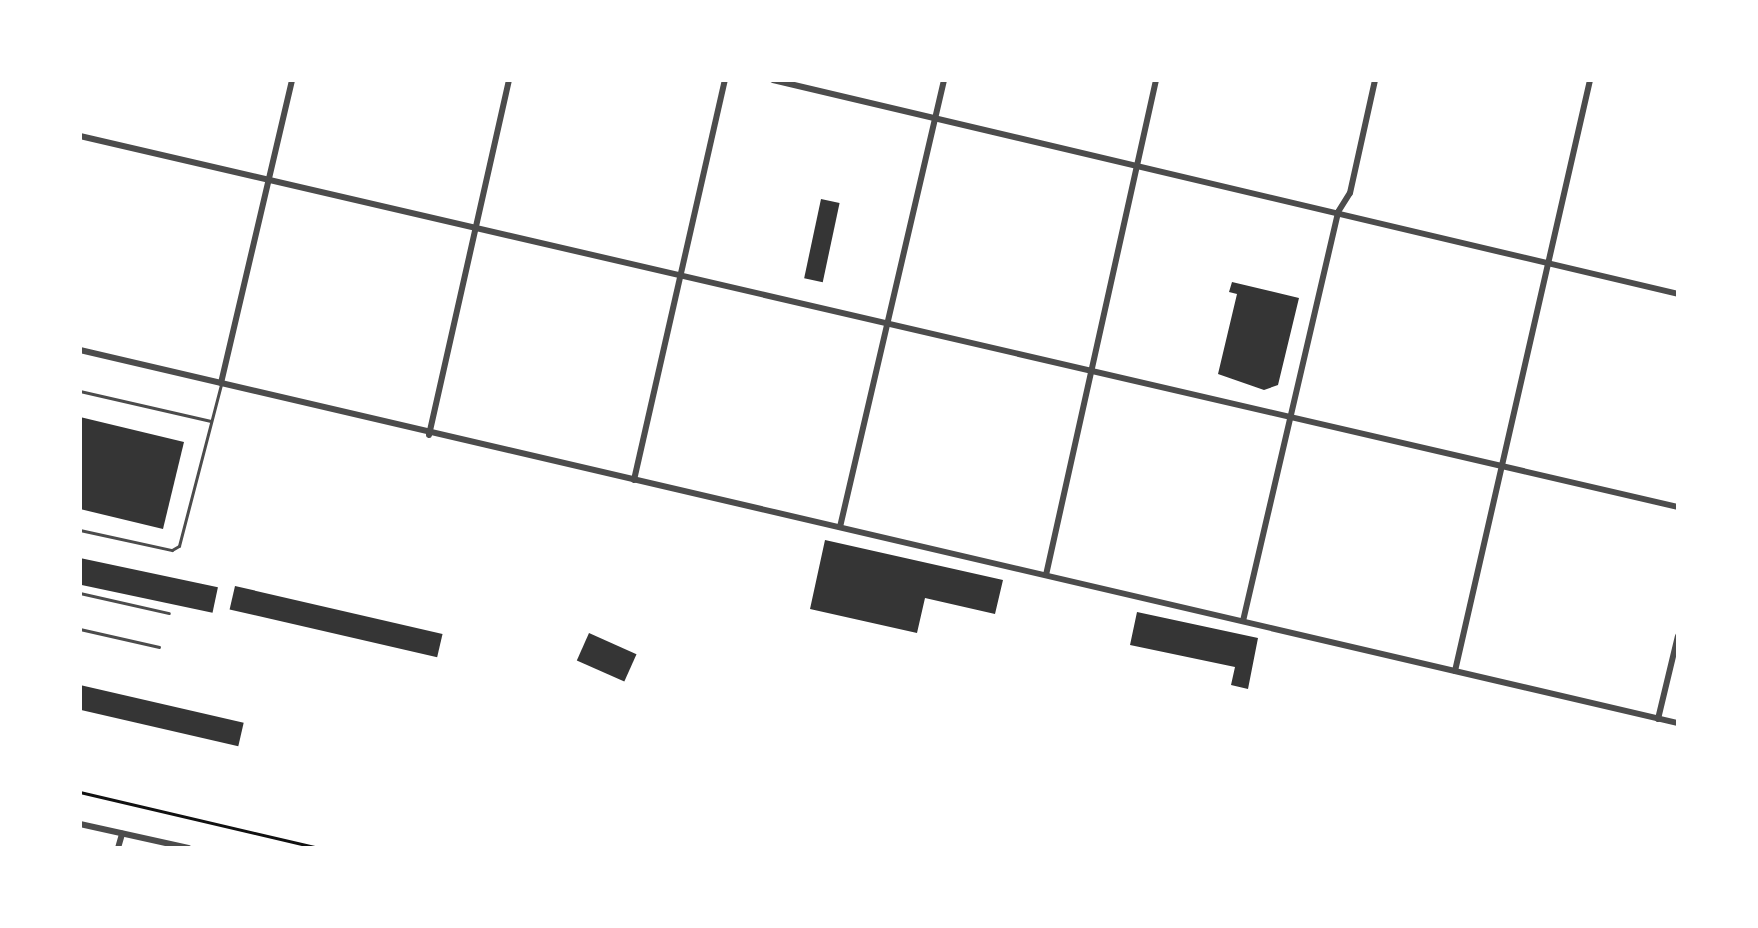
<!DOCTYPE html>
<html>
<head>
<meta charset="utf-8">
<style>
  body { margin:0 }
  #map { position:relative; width:1758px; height:928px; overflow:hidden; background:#fff; font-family:Montserrat,sans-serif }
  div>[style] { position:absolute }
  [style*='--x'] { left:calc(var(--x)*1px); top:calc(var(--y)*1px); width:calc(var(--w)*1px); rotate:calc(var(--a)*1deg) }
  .building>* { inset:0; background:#353535; transform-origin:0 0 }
  .path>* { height:2.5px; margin:-1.25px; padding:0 1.25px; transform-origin:1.25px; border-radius:1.25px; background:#111 }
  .service>* { height:2.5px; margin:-1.25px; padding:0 1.25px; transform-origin:1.25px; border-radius:1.25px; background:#4c4c4c }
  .minor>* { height:6px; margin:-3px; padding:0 3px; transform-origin:3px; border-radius:3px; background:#4c4c4c }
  span { translate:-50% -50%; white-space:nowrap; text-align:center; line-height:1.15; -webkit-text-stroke:8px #fff; paint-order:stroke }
  .frame { position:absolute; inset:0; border:82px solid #fff; pointer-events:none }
</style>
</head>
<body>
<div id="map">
  <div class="building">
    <i style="left:821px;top:199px;width:19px;height:81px;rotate:12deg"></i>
    <i style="clip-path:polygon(1232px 282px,1299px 298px,1278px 385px,1264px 390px,1218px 374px,1237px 294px,1229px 292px)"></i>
    <i style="clip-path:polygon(80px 417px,184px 442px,163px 529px,80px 509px)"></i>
    <i style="clip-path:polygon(825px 540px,1003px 580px,995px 614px,925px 598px,917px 633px,810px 609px)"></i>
    <i style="left:80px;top:558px;width:141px;height:26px;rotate:12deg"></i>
    <i style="left:235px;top:586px;width:213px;height:24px;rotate:13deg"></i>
    <i style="clip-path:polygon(1137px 612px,1258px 638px,1248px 689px,1231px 685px,1235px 667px,1130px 645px)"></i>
    <i style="left:589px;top:633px;width:52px;height:30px;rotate:24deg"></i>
    <i style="left:80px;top:685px;width:168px;height:24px;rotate:13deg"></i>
  </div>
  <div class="path">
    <i style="--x:80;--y:792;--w:245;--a:13.2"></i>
  </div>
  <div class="service">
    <i style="--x:80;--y:391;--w:134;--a:12.9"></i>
    <i style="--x:80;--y:530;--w:94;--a:12.3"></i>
    <i style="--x:172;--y:550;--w:8;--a:-30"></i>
    <i style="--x:179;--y:546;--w:166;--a:-75.4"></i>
    <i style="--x:80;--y:593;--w:91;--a:12.7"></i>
    <i style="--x:80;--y:629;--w:81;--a:12.8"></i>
  </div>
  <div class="minor">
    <i style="--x:773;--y:80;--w:930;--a:13.3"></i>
    <i style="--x:80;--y:136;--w:1641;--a:13.07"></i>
    <i style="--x:80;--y:350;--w:1641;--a:13.14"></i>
    <i style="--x:221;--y:383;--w:311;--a:-76.8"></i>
    <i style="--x:429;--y:435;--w:364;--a:-77.3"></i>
    <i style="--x:634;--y:480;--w:410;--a:-77.2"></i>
    <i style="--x:840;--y:527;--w:459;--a:-76.9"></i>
    <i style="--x:1046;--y:575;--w:507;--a:-77.47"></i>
    <i style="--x:1243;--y:621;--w:420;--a:-76.9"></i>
    <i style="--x:1338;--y:212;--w:22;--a:-58"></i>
    <i style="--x:1350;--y:193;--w:116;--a:-77.5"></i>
    <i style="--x:1455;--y:671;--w:606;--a:-77.13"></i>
    <i style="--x:1658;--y:719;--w:85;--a:-76.5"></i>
    <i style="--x:80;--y:824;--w:111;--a:12.5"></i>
    <i style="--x:118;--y:848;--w:15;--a:-74"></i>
  </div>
  <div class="frame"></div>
</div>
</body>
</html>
